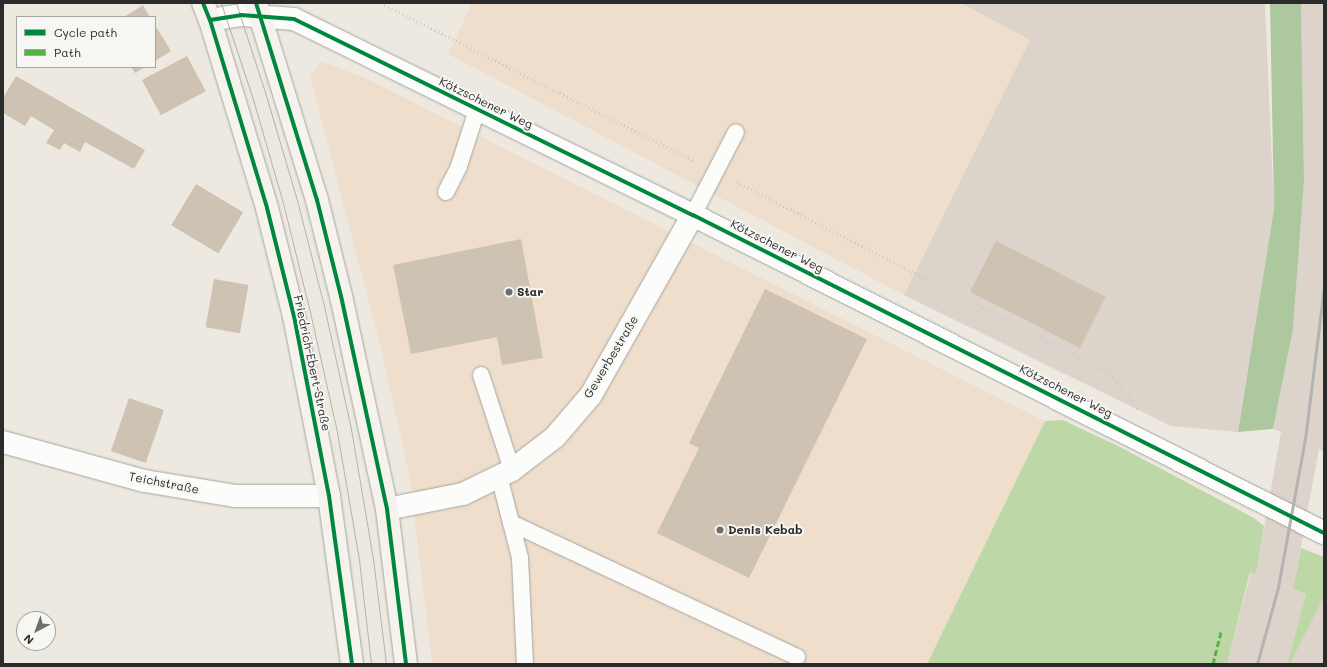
<!DOCTYPE html>
<html>
<head>
<meta charset="utf-8">
<style>
  body { margin:0 }
  #map { position:relative; width:1327px; height:667px; overflow:hidden; background:#ede9e0; font-family:Mali,sans-serif }
  div>[style] { position:absolute }
  [style*='--x'] { left:calc(var(--x)*1px); top:calc(var(--y)*1px); width:calc(var(--w)*1px); rotate:calc(var(--a)*1deg) }
  .built>* { inset:0; background:#efdecc }
  .industrial>* { inset:0; background:#dcd3cb }
  .green>* { inset:0; background:#bdd7a7 }
  .forest>* { inset:0; background:#adc79e }
  .building>* { inset:0; background:#cec2b3; transform-origin:0 0 }
  .path>* { height:2.5px; margin-top:-1.25px; transform-origin:0; background:repeating-linear-gradient(90deg,#cbcac8 0 1px,transparent 0 4px) }
  .roads { filter:drop-shadow(0 0 1px #a7a5a0) drop-shadow(0 0 1px #a7a5a0) }
  .service>* { height:16px; margin:-8px; padding:0 8px; transform-origin:8px; border-radius:8px; background:#fcfcfa }
  .minor>* { height:22px; margin:-11px; padding:0 11px; transform-origin:11px; border-radius:11px; background:#fcfcfa }
  .tertiary>* { height:22px; margin:-11px; padding:0 11px; transform-origin:11px; border-radius:11px; background:#fcfcfa }
  .secondary>* { height:22px; margin:-11px; padding:0 11px; transform-origin:11px; border-radius:11px; background:#f6f3ef }
  .tram>* { height:1px; margin:-0.5px; padding:0 0.5px; transform-origin:0.5px; border-radius:0.5px; background:#b4b3b2 }
  .rail>* { height:3px; margin:-1.5px; padding:0 1.5px; transform-origin:1.5px; border-radius:1.5px; background:#b4b3b2 }
  .quiet>* { height:3px; margin-top:-1.5px; transform-origin:0; background:repeating-linear-gradient(90deg,#56b246 0 6px,transparent 0 9px) }
  .cycleway>* { height:4px; margin:-2px; padding:0 2px; transform-origin:2px; border-radius:2px; background:#00873e }
  .dots>* { width:11px; height:11px; translate:-50% -50%; box-sizing:border-box; border:2px solid #f6f6f2; border-radius:50% }
  span { translate:-50% -50%; white-space:nowrap; text-align:center; line-height:1.15; -webkit-text-stroke:4px #f6f6f2; paint-order:stroke }
  .street-label { font-size:12px; color:#2b2b2b }
  .poi-label { font-size:12px; color:#2b2b2b; font-weight:700 }
  .left { translate:0 -50%; text-align:left }
  .frame { position:absolute; inset:0; border:4px solid #2b2b2b; pointer-events:none }
  .legend { position:absolute; left:16px; top:16px; width:140px; height:52px; box-sizing:border-box; background:#f6f6f2; border:1px solid #a5a5a2; margin:0; padding:5px 7px; list-style:none; font-size:12px; color:#2b2b2b }
  .legend li { display:flex; align-items:center; gap:8px; height:20px }
  .legend b { width:20px; border:1px solid #a5a5a2 }
  .north { position:absolute; left:16px; top:611px; width:40px; height:40px; box-sizing:border-box; background:#f6f6f2; border:1px solid #a5a5a2; border-radius:50%; rotate:221deg; font-size:11px; font-weight:700; line-height:16px; text-align:center; color:#2b2b2b }
  .north::after { content:''; display:block; margin:auto; width:14px; height:18px; background:#6f6e6a; clip-path:polygon(50% 0,100% 100%,50% 72%,0 100%) }
</style>
</head>
<body>
<div id="map">
  <div class="built">
    <i style="clip-path:polygon(472px 3px,961px 3px,1030px 40px,904px 295px,448px 54px)"></i>
    <i style="clip-path:polygon(321px 62px,359px 75px,1045px 421px,927px 664px,432px 664px,410px 478px,380px 345px,310px 76px)"></i>
  </div>
  <div class="industrial">
    <i style="clip-path:polygon(961px 3px,1265px 3px,1274px 209px,1238px 432px,1171px 426px,904px 295px,1030px 40px)"></i>
    <i style="clip-path:polygon(1301px 3px,1324px 3px,1324px 452px,1319px 449px,1293px 589px,1306px 594px,1287px 664px,1227px 664px,1251px 572px,1256px 574px,1281px 432px,1273px 429px,1293px 329px,1304px 181px)"></i>
    <i style="clip-path:polygon(1324px 596px,1324px 664px,1290px 664px,1320px 603px)"></i>
  </div>
  <div class="green">
    <i style="clip-path:polygon(1063px 420px,1120px 447px,1254px 518px,1264px 526px,1256px 574px,1250px 572px,1227px 664px,927px 664px,1045px 421px)"></i>
    <i style="clip-path:polygon(1301px 548px,1324px 557px,1324px 596px,1290px 664px,1287px 664px,1306px 594px,1293px 589px)"></i>
  </div>
  <div class="forest">
    <i style="clip-path:polygon(1270px 3px,1301px 3px,1304px 181px,1293px 329px,1273px 429px,1238px 432px,1274px 209px)"></i>
  </div>
  <div class="building">
    <i style="clip-path:polygon(143px 5px,150px 17px,124px 17px)"></i>
    <i style="clip-path:polygon(155px 25px,171px 51px,155px 61px)"></i>
    <i style="left:187px;top:56px;width:40px;height:51px;rotate:62deg"></i>
    <i style="clip-path:polygon(131px 67px,145px 67px,135px 73px)"></i>
    <i style="clip-path:polygon(16px 76px,145px 150px,134px 169px,85px 142px,80px 152px,64px 143px,60px 150px,46px 143px,54px 130px,31px 116px,25px 126px,3px 113px,3px 98px)"></i>
    <i style="left:196px;top:184px;width:55px;height:48px;rotate:31deg"></i>
    <i style="clip-path:polygon(521px 239px,543px 358px,502px 365px,497px 337px,411px 354px,393px 265px)"></i>
    <i style="left:996px;top:241px;width:123px;height:57px;rotate:27deg"></i>
    <i style="left:214px;top:279px;width:35px;height:49px;rotate:10deg"></i>
    <i style="clip-path:polygon(765px 289px,867px 339px,749px 578px,657px 533px,699px 448px,689px 443px)"></i>
    <i style="left:129px;top:398px;width:37px;height:56px;rotate:19deg"></i>
  </div>
  <div class="path">
    <i style="--x:381;--y:3;--w:352;--a:26.7"></i>
    <i style="--x:737;--y:182;--w:419;--a:27.1"></i>
    <i style="--x:1110;--y:373;--w:46;--a:52.1"></i>
  </div>
  <div class="roads">
    <div class="service">
      <i style="--x:446;--y:192;--w:29;--a:-63"></i>
      <i style="--x:459;--y:166;--w:59;--a:-72.2"></i>
      <i style="--x:693;--y:215;--w:93;--a:-62.6"></i>
      <i style="--x:481;--y:375;--w:100;--a:71.9"></i>
      <i style="--x:499;--y:476;--w:85;--a:75.6"></i>
      <i style="--x:520;--y:558;--w:106;--a:87.3"></i>
      <i style="--x:511;--y:523;--w:316;--a:25.1"></i>
    </div>
    <div class="minor">
      <i style="--x:3;--y:442;--w:147;--a:15.4"></i>
      <i style="--x:145;--y:481;--w:92;--a:9.4"></i>
      <i style="--x:236;--y:496;--w:93;--a:0"></i>
      <i style="--x:387;--y:509;--w:77;--a:-11.2"></i>
      <i style="--x:463;--y:494;--w:55;--a:-26.1"></i>
      <i style="--x:512;--y:470;--w:54;--a:-37.5"></i>
      <i style="--x:555;--y:437;--w:55;--a:-49.4"></i>
      <i style="--x:591;--y:395;--w:207;--a:-60.5"></i>
    </div>
    <div class="tertiary">
      <i style="--x:210;--y:20;--w:31;--a:-9"></i>
      <i style="--x:241;--y:15;--w:53;--a:4.3"></i>
      <i style="--x:294;--y:19;--w:445;--a:26.2"></i>
      <i style="--x:693;--y:215;--w:707;--a:26.75"></i>
    </div>
    <div class="secondary">
      <i style="--x:203;--y:3;--w:18;--a:68"></i>
      <i style="--x:210;--y:20;--w:196;--a:73.1"></i>
      <i style="--x:267;--y:208;--w:111;--a:76"></i>
      <i style="--x:294;--y:316;--w:183;--a:79"></i>
      <i style="--x:329;--y:496;--w:170;--a:82.2"></i>
      <i style="--x:256;--y:3;--w:206;--a:72.8"></i>
      <i style="--x:317;--y:200;--w:99;--a:76"></i>
      <i style="--x:341;--y:296;--w:218;--a:77.8"></i>
      <i style="--x:387;--y:509;--w:156;--a:83"></i>
    </div>
  </div>
  <div class="tram">
    <i style="--x:221;--y:3;--w:98;--a:71.6"></i>
    <i style="--x:252;--y:96;--w:111;--a:73.8"></i>
    <i style="--x:283;--y:203;--w:112;--a:76.1"></i>
    <i style="--x:310;--y:312;--w:123;--a:77.3"></i>
    <i style="--x:337;--y:432;--w:130;--a:80.2"></i>
    <i style="--x:359;--y:560;--w:105;--a:83.4"></i>
    <i style="--x:236;--y:3;--w:94;--a:72"></i>
    <i style="--x:265;--y:92;--w:113;--a:73.5"></i>
    <i style="--x:297;--y:200;--w:109;--a:75.7"></i>
    <i style="--x:324;--y:306;--w:126;--a:77.6"></i>
    <i style="--x:351;--y:429;--w:132;--a:80.4"></i>
    <i style="--x:373;--y:559;--w:106;--a:82.9"></i>
  </div>
  <div class="rail">
    <i style="--x:1257;--y:664;--w:80;--a:-74.7"></i>
    <i style="--x:1278;--y:587;--w:150;--a:-79.7"></i>
    <i style="--x:1305;--y:439;--w:154;--a:-82.9"></i>
  </div>
  <div class="quiet">
    <i style="--x:1213;--y:664;--w:33;--a:-76"></i>
  </div>
  <div class="cycleway">
    <i style="--x:203;--y:3;--w:18;--a:68"></i>
    <i style="--x:210;--y:20;--w:196;--a:73.1"></i>
    <i style="--x:267;--y:208;--w:111;--a:76"></i>
    <i style="--x:294;--y:316;--w:183;--a:79"></i>
    <i style="--x:329;--y:496;--w:170;--a:82.2"></i>
    <i style="--x:256;--y:3;--w:206;--a:72.8"></i>
    <i style="--x:317;--y:200;--w:99;--a:76"></i>
    <i style="--x:341;--y:296;--w:218;--a:77.8"></i>
    <i style="--x:387;--y:509;--w:156;--a:83"></i>
    <i style="--x:210;--y:20;--w:31;--a:-9"></i>
    <i style="--x:241;--y:15;--w:53;--a:4.3"></i>
    <i style="--x:294;--y:19;--w:445;--a:26.2"></i>
    <i style="--x:693;--y:215;--w:707;--a:26.75"></i>
  </div>
  <div class="dots">
    <i style="left:509px;top:292px;background:#6f6e6a"></i>
    <i style="left:720px;top:530px;background:#6f6e6a"></i>
  </div>
  <div class="street-label">
    <span style="left:486px;top:103px;rotate:26deg">Kötzschener Weg</span>
    <span style="left:777px;top:246px;rotate:27deg">Kötzschener Weg</span>
    <span style="left:611px;top:357px;rotate:-59deg">Gewerbestraße</span>
    <span style="left:312px;top:363px;rotate:78deg">Friedrich-Ebert-Straße</span>
    <span style="left:1066px;top:391px;rotate:27deg">Kötzschener Weg</span>
    <span style="left:164px;top:483px;rotate:11deg">Teichstraße</span>
  </div>
  <div class="poi-label">
    <span class="left" style="left:517px;top:292px">Star</span>
    <span class="left" style="left:728px;top:530px">Denis Kebab</span>
  </div>
  <div class="frame"></div>
  <ul class="legend">
  <li><b style="height:5px;background:#00873e"></b>Cycle path</li>
  <li><b style="height:5px;background:#56b246"></b>Path</li>
  </ul>
  <div class="north">N</div>
</div>
</body>
</html>
